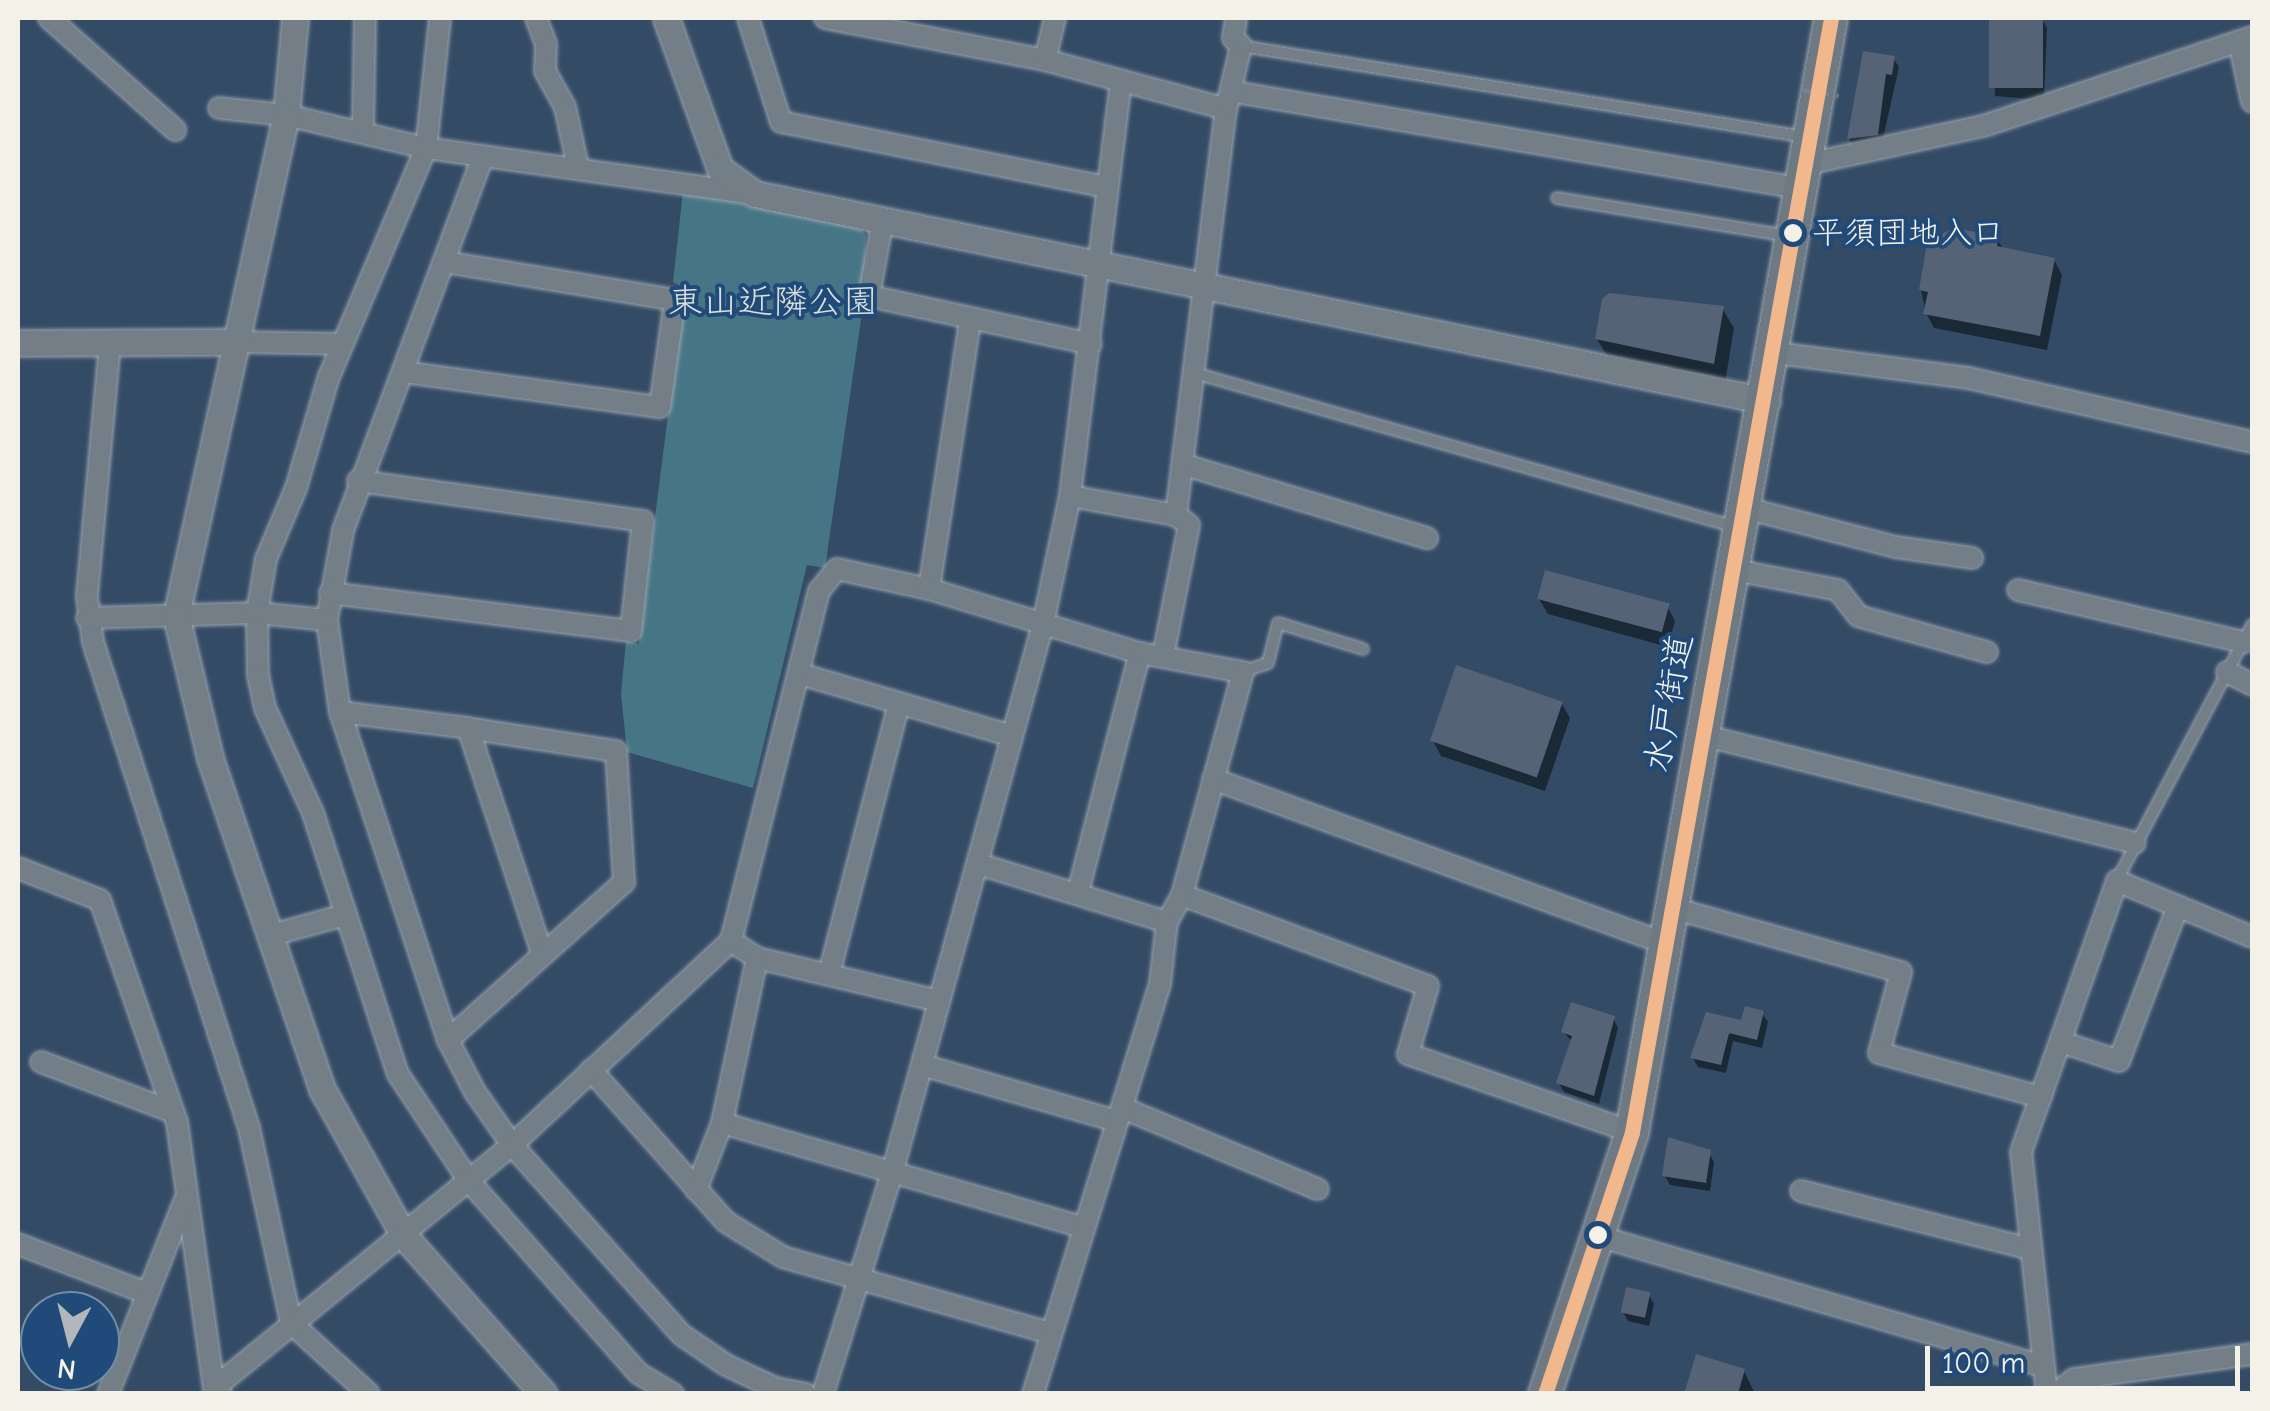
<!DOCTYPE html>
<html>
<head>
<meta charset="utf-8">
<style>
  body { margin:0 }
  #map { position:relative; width:2270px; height:1411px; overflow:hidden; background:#344b65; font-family:"Comic Neue","Klee One",sans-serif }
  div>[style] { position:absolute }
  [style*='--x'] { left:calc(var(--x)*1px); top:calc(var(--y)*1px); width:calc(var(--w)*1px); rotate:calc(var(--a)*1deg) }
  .green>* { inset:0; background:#467685 }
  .shadow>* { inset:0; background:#0007 }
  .building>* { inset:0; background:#566276; transform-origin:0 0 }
  .roads { filter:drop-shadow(0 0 2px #9ba5af) drop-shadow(0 0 2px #9ba5af) }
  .service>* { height:10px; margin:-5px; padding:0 5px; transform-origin:5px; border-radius:5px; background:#737e87 }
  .minor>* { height:20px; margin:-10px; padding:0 10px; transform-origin:10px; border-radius:10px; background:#737e87 }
  .tertiary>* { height:25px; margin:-12.5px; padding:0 12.5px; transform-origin:12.5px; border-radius:12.5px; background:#737e87 }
  .primary>* { height:32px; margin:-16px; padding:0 16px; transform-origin:16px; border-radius:16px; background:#6f7982 }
  .path-bridge>* { height:4px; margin-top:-2px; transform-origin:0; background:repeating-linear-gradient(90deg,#78838f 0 10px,transparent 0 18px) }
  .bus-1>* { height:15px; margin:-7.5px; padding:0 7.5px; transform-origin:7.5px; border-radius:7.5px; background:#f1b78d }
  .dots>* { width:28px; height:28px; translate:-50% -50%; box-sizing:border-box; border:5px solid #1f4a7a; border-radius:50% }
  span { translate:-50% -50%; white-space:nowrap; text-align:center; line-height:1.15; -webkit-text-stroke:8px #1f4a7a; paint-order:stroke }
  .bus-label { font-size:32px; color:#f4f1e8 }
  .left { translate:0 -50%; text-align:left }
  .park-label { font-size:35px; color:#dae0da }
  .street-label { font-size:35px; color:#f4f1e8 }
  .frame { position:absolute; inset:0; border:20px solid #f4f1e8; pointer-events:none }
  .north { position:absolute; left:20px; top:1291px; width:100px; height:100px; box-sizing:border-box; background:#1f4a7a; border:2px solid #748da6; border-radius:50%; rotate:187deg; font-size:28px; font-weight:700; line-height:40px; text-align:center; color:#f4f1e8 }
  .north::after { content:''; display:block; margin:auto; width:35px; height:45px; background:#b1b7ba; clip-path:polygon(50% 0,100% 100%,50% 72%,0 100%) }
  .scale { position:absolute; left:1925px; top:1346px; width:315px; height:45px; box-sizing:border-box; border:5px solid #f4f1e8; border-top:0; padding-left:12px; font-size:30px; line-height:35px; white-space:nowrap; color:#f4f1e8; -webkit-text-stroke:8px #1f4a7a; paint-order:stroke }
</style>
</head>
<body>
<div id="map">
  <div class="green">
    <i style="clip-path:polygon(683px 192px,858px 226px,866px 235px,863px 306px,825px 568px,807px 565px,753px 788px,627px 752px,621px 694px,626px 641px,639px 644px,684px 288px,673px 282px)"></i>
  </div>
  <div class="shadow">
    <i style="clip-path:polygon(1992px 18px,2042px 19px,2047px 28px,2044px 100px,1995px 96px)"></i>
    <i style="clip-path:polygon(1865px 54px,1893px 58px,1899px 67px,1882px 143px,1855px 148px,1849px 139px)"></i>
    <i style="clip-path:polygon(1997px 239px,2004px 250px,2054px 260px,2062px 275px,2047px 350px,1934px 328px,1926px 313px,1921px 290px)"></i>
    <i style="clip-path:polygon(1722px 308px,1734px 328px,1725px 383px,1609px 359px,1597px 339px)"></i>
    <i style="clip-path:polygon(1539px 599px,1667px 606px,1675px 621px,1668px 647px,1548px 614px)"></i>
    <i style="clip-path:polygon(1562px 704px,1570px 718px,1545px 791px,1441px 756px,1433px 741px)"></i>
    <i style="clip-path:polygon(1762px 1013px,1768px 1022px,1762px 1048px,1733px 1041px,1726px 1073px,1698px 1067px,1693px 1058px)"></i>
    <i style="clip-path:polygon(1613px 1018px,1618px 1028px,1599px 1104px,1564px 1092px,1559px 1083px,1572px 1042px,1564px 1032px)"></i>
    <i style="clip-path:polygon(1709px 1153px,1714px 1162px,1710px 1191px,1670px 1185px,1665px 1176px)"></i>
    <i style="clip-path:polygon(1648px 1294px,1654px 1304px,1649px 1326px,1628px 1321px,1623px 1312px)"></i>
    <i style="clip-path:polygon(1744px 1371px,1755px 1394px,1687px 1394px)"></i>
  </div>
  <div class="building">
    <i style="left:1989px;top:18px;width:54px;height:70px"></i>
    <i style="clip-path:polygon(1863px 51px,1895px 56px,1892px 75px,1886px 74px,1878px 135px,1847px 139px)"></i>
    <i style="clip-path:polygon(1952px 228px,1999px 236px,1997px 246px,2055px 258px,2040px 336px,1923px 314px,1928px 292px,1919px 290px,1927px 243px)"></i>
    <i style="clip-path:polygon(1609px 293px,1724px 306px,1714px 364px,1595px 339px,1602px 299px)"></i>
    <i style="left:1545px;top:570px;width:129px;height:30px;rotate:15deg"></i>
    <i style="left:1456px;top:665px;width:113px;height:80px;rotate:19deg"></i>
    <i style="clip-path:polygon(1571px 1002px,1615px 1016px,1594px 1096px,1556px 1083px,1572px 1036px,1561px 1032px)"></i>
    <i style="clip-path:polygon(1745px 1006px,1764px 1011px,1757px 1040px,1729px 1033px,1721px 1065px,1690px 1058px,1706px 1012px,1741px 1020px)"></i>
    <i style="clip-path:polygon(1668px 1137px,1711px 1150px,1706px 1183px,1662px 1176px)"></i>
    <i style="left:1626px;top:1287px;width:25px;height:26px;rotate:12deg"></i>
    <i style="clip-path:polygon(1696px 1354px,1745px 1369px,1738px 1394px,1684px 1394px)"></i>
  </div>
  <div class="roads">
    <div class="service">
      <i style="--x:1241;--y:46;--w:572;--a:9.15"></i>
      <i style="--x:1557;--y:198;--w:236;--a:9.3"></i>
      <i style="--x:1198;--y:374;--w:559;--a:15.88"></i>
      <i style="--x:1244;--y:671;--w:25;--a:-18"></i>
      <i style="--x:1268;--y:663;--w:41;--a:-76"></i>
      <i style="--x:1278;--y:623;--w:89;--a:17"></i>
      <i style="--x:2117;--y:880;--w:289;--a:-62.1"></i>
    </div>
    <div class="minor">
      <i style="--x:49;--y:18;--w:169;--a:41.6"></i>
      <i style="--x:440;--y:18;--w:131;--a:96.1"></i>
      <i style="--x:426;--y:148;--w:248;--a:113"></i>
      <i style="--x:329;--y:376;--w:117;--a:106.4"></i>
      <i style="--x:296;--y:488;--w:77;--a:112.9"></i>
      <i style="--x:266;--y:559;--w:55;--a:99.5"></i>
      <i style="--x:257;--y:613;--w:62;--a:89.1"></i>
      <i style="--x:258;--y:675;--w:34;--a:78"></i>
      <i style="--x:265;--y:708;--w:115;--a:65.4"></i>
      <i style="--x:313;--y:813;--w:274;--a:72"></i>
      <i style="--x:398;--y:1074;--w:128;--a:56.4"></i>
      <i style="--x:469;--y:1181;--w:256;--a:48.6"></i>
      <i style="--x:638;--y:1373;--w:41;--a:31"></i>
      <i style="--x:536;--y:18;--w:28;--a:69"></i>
      <i style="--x:546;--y:44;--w:27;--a:92"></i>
      <i style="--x:545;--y:71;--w:41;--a:60.9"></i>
      <i style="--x:565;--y:107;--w:61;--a:77.8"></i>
      <i style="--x:748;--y:18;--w:109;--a:72.4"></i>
      <i style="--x:781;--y:122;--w:332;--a:11.3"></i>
      <i style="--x:825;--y:18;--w:224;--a:10.8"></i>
      <i style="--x:1045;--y:60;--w:188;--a:15.1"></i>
      <i style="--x:2239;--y:41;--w:62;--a:78"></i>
      <i style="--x:1045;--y:60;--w:43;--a:-76.6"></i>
      <i style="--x:1235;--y:92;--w:577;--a:9.67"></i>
      <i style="--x:219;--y:108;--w:67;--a:6"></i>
      <i style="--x:286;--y:115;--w:144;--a:13.3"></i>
      <i style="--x:426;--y:148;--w:331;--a:8"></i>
      <i style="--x:363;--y:131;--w:113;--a:-89"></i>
      <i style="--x:483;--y:156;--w:400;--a:110.5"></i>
      <i style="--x:343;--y:531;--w:90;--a:100.2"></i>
      <i style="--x:327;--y:620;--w:93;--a:82"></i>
      <i style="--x:340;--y:712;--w:345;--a:71.8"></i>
      <i style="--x:448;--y:1040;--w:59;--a:62.6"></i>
      <i style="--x:475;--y:1092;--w:65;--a:55.1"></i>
      <i style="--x:512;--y:1145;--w:255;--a:48.2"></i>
      <i style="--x:682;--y:1335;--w:53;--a:34.3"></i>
      <i style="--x:726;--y:1365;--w:54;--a:25.1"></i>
      <i style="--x:775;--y:1388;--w:31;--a:11"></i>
      <i style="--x:1807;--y:164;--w:180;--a:-12.2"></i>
      <i style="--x:1983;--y:126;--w:283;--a:-18.3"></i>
      <i style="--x:883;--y:219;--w:78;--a:100.3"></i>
      <i style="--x:869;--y:296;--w:227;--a:12.2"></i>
      <i style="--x:232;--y:342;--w:110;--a:1"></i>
      <i style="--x:110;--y:343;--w:255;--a:95.2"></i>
      <i style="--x:87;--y:597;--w:45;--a:82.4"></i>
      <i style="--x:93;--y:642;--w:510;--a:72.2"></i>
      <i style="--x:249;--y:1128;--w:199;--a:77.8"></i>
      <i style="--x:291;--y:1323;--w:105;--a:42.3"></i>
      <i style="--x:1776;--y:353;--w:194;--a:7.4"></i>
      <i style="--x:1968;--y:378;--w:291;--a:12.7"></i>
      <i style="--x:403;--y:372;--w:259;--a:7.8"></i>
      <i style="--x:660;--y:407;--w:108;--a:-82"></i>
      <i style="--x:675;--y:300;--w:233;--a:-170.6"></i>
      <i style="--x:1185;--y:465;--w:253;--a:16.8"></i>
      <i style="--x:1070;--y:496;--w:108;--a:10.2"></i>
      <i style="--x:1176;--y:515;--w:16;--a:38"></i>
      <i style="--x:1189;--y:525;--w:134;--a:101.2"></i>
      <i style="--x:1745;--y:508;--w:156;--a:14.5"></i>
      <i style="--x:1896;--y:547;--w:77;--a:8.2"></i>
      <i style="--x:1176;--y:515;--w:409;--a:-83"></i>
      <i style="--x:1226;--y:109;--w:65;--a:-76.6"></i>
      <i style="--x:1241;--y:46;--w:11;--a:-135"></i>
      <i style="--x:1233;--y:38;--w:20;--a:-81"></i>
      <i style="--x:1734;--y:570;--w:106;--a:10.9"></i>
      <i style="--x:1838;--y:590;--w:33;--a:52"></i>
      <i style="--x:1858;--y:616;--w:134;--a:15.6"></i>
      <i style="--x:929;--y:589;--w:271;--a:-81.3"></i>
      <i style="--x:2018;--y:590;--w:232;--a:13"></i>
      <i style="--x:330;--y:593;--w:303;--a:7.2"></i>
      <i style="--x:631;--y:631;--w:111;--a:-83.8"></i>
      <i style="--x:643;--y:521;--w:288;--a:-172"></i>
      <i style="--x:87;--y:618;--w:170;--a:-1.7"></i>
      <i style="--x:257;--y:613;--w:70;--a:5.7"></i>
      <i style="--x:2227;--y:672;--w:28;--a:27"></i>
      <i style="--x:800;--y:674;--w:221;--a:16.3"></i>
      <i style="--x:340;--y:712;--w:129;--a:7.1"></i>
      <i style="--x:468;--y:728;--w:237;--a:71.8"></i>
      <i style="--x:1702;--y:735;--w:446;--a:14"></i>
      <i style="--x:1213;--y:779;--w:483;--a:20"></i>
      <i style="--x:18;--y:868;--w:88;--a:21.3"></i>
      <i style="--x:100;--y:900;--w:235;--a:70.9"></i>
      <i style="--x:177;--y:1122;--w:269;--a:82.1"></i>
      <i style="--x:214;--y:1388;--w:9;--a:41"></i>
      <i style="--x:1078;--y:892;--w:247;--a:-75.5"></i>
      <i style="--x:1182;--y:895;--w:262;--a:20.3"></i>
      <i style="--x:1428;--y:986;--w:71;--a:106.4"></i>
      <i style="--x:1408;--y:1054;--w:237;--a:19.2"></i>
      <i style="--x:1673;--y:908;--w:237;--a:15.7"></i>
      <i style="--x:1901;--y:972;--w:84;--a:105.2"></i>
      <i style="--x:1879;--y:1053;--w:168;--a:15.2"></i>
      <i style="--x:268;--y:936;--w:80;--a:-15.3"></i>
      <i style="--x:731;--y:941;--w:31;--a:33"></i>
      <i style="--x:757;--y:958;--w:187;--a:13.3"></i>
      <i style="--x:829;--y:974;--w:279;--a:-75.5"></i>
      <i style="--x:448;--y:1040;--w:237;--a:-41.9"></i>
      <i style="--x:624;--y:882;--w:131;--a:-93.5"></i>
      <i style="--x:616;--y:751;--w:150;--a:-171.2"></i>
      <i style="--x:2061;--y:1042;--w:61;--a:18.1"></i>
      <i style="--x:2119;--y:1061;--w:166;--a:-69.2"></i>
      <i style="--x:41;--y:1062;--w:141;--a:20.7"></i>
      <i style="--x:922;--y:1065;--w:199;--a:16.1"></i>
      <i style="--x:591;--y:1070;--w:203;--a:48.4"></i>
      <i style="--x:726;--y:1222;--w:67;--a:31.6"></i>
      <i style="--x:783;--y:1257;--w:278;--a:15.9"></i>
      <i style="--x:1123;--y:1108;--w:211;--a:22.6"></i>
      <i style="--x:722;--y:1123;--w:375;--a:16.1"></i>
      <i style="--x:696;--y:1190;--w:72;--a:-68.8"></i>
      <i style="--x:722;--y:1123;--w:169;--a:-78"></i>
      <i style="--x:1801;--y:1191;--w:237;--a:14.2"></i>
      <i style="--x:1601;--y:1237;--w:457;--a:16.3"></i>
      <i style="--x:18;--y:1244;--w:137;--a:20.9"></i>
      <i style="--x:214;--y:1388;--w:385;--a:-39.2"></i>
      <i style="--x:512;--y:1145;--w:299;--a:-43"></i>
      <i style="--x:731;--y:941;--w:361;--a:-75.9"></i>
      <i style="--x:819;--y:591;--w:28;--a:-51"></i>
      <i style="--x:837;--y:569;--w:94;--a:12.3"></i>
      <i style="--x:929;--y:589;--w:220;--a:16.9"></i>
      <i style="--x:1140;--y:653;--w:105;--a:10.5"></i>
      <i style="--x:1243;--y:672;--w:231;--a:105.3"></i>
      <i style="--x:1182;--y:895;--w:31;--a:119"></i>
      <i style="--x:1167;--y:922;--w:197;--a:-162.9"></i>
      <i style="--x:108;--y:1394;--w:209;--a:-68.4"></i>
      <i style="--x:823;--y:1394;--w:232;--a:-72.7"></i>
      <i style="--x:892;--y:1173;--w:569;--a:-74.62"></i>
      <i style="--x:1043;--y:624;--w:131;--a:-78.1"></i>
      <i style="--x:1070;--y:496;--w:418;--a:-83"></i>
      <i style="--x:1033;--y:1394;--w:429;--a:-72.8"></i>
      <i style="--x:1160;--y:984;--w:62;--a:-83.6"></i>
      <i style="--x:2047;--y:1394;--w:243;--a:-96.1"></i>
      <i style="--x:2021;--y:1152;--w:288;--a:-70.5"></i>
      <i style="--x:2117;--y:881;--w:146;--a:22.5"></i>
      <i style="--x:2056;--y:1394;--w:23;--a:-40"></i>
      <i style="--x:2074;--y:1379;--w:180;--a:-8"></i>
    </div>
    <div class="tertiary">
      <i style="--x:295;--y:18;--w:97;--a:95.3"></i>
      <i style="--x:286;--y:115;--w:513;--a:102.38"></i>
      <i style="--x:176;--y:616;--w:146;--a:76.5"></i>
      <i style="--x:210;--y:758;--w:349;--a:71.3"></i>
      <i style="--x:322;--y:1089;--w:168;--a:60.8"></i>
      <i style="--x:404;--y:1236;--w:211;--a:48.5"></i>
      <i style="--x:666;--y:18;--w:160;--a:70.3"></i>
      <i style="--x:720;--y:169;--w:43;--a:35.5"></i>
      <i style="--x:755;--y:194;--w:1033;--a:11.56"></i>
      <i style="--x:18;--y:343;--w:214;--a:-0.3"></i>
    </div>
    <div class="primary">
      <i style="--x:1545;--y:1394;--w:276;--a:-71.6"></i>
      <i style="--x:1632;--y:1132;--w:1132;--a:-79.87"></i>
    </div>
  </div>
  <div class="path-bridge">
    <i style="--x:1801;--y:90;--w:38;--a:9"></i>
  </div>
  <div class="bus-1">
    <i style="--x:1545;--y:1394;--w:276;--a:-71.6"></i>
    <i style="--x:1632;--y:1132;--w:1132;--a:-79.87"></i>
  </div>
  <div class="dots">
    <i style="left:1793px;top:233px;background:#f4f1e8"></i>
    <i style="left:1598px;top:1235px;background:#f4f1e8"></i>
  </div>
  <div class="bus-label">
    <span class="left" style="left:1812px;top:233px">平須団地入口</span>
  </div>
  <div class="park-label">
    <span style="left:773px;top:302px">東山近隣公園</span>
  </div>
  <div class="street-label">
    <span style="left:1669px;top:703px;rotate:-80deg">水戸街道</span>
  </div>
  <div class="frame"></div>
  <div class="north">N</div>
  <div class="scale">100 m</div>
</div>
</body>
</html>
